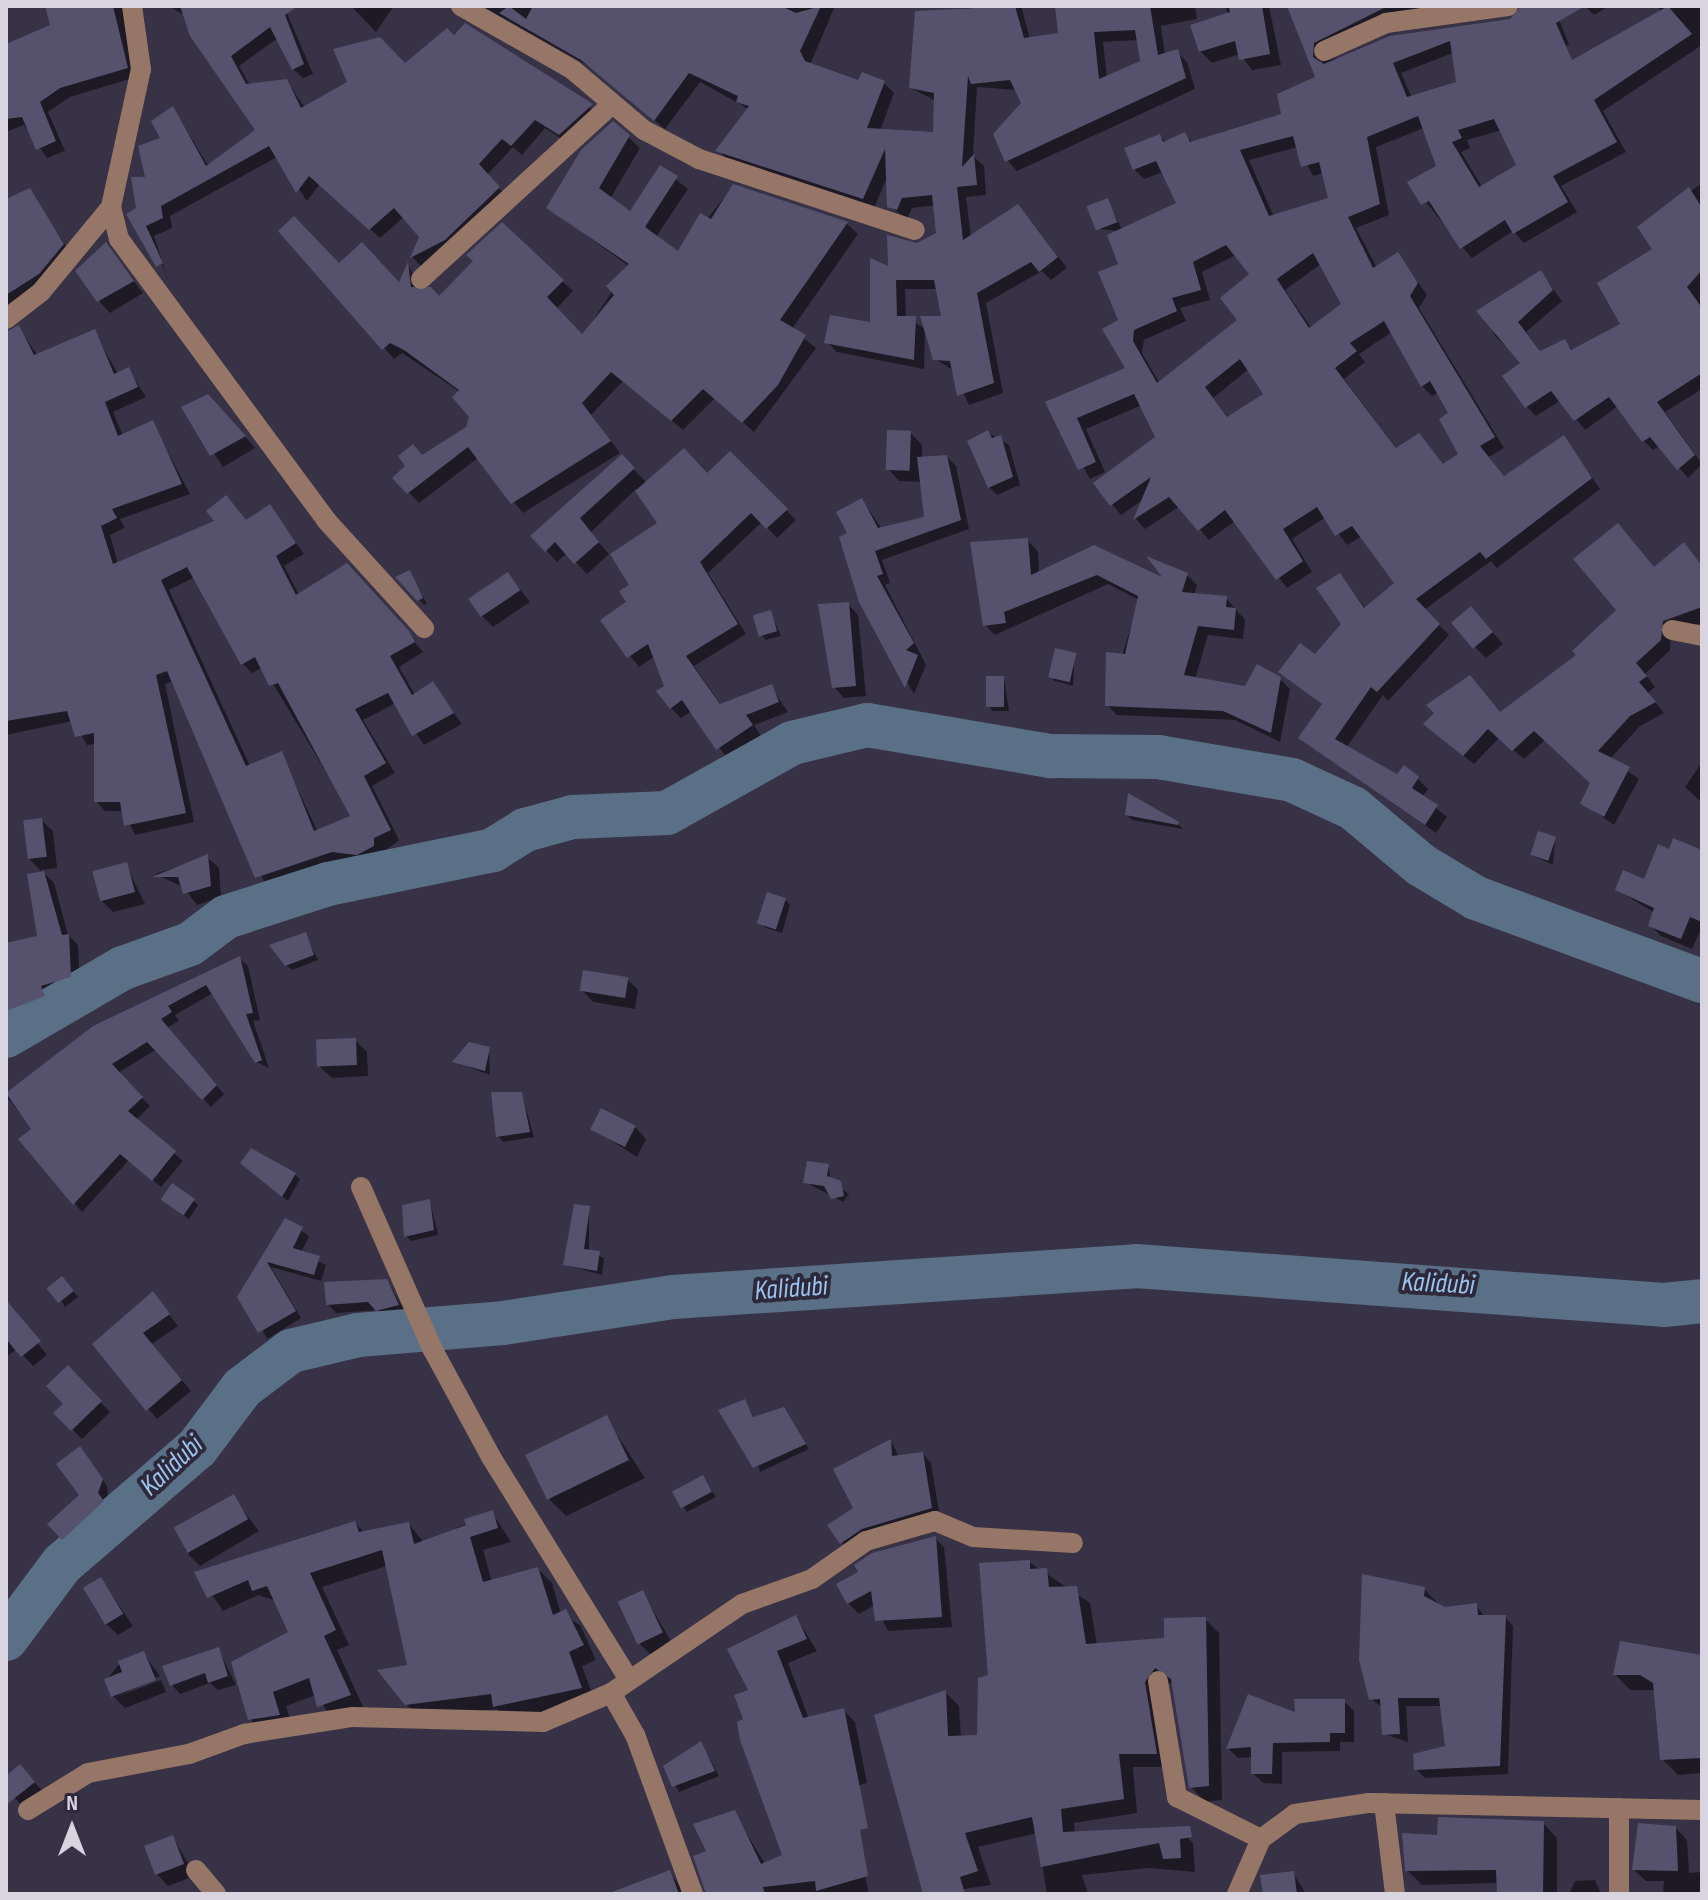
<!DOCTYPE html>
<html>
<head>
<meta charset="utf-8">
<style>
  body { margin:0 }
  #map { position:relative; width:1708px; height:1900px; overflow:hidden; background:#383246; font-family:"Sofia Sans Condensed",sans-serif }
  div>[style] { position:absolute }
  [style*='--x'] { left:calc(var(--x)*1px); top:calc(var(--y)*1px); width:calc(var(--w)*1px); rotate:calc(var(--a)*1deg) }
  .shadow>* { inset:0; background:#0007 }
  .river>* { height:44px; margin:-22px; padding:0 22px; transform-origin:22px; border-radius:22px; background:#5a7086 }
  .building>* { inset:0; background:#56526d; transform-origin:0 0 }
  .minor>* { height:20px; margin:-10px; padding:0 10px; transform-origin:10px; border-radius:10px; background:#967667 }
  span { translate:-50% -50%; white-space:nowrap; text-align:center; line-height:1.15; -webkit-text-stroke:8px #2e283b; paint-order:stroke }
  .water-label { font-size:28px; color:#9ac2ec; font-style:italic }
  .frame { position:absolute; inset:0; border:8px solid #d8d5e1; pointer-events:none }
  .north { position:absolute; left:32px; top:1788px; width:80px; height:80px; -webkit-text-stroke:6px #2e283b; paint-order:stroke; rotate:0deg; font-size:22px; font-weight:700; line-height:32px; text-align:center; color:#d8d5e1 }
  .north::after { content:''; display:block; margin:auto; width:28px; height:36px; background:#d8d5e1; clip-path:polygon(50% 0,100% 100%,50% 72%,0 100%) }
</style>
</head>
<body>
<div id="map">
  <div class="shadow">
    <i style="clip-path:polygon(47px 6px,124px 6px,136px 77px,70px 97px,48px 112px,65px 151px,47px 158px,24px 125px,6px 132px,6px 46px,52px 26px)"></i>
    <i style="clip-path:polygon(284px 6px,313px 74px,303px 78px,293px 69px,278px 38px,239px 66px,250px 85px,287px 81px,305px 108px,405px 66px,466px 26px,601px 115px,569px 144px,545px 128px,522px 155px,513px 147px,487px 175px,508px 198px,421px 266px,412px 257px,421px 237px,404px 217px,380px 238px,320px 184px,307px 201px,277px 157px,170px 216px,172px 228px,154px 236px,167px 276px,138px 209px,173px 108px,209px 167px,258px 131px,186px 16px,168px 6px)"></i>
    <i style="clip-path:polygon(351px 6px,394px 6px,376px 32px)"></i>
    <i style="clip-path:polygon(evenodd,482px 6px,835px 6px,810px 65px,859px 83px,884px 83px,894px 93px,880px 131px,935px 134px,936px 101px,911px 88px,964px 6px,1021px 6px,1030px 39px,1060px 34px,1057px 6px,1195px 6px,1197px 19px,1161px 26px,1165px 55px,1177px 52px,1187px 62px,1195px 89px,1017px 171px,1007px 160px,1024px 104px,1017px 90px,977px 87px,973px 156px,984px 166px,986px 195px,966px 197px,971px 238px,1028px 217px,1067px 268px,1051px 280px,1042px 271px,986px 303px,1003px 393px,969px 405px,953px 370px,935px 359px,925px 330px,924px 369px,837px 352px,827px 342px,872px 324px,890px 270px,939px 234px,936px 205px,912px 208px,907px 219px,889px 206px,888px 175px,874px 208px,728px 160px,718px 150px,749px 109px,700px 82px,665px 129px,592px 68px,482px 6px,1139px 40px,1142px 63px,1107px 78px,1103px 42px,1139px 40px,482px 6px,905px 289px,938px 289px,944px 318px,926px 329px,906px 318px,905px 289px)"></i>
    <i style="clip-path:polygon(1225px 6px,1269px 6px,1281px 65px,1252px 70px,1240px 54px,1212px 63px,1200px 51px,1228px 15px)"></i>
    <i style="clip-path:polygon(evenodd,1444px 6px,1328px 49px,1320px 62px,1511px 21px,1527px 6px,1559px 20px,1569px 44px,1521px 83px,1526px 91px,1662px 13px,1657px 6px,1702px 6px,1702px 45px,1603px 111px,1626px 152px,1561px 186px,1577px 212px,1524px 243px,1513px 231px,1472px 258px,1462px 247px,1410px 182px,1439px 167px,1424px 128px,1376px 147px,1389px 215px,1356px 228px,1377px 268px,1398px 254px,1427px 295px,1419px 308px,1504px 448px,1489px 457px,1505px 478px,1564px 438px,1600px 489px,1497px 568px,1491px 561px,1424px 610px,1449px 635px,1388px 701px,1383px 695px,1346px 748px,1397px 777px,1404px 768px,1418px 779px,1428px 789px,1422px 797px,1447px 817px,1436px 833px,1301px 738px,1323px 705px,1281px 672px,1315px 656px,1343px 624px,1340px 575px,1366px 609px,1396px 584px,1362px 536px,1347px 545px,1326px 517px,1292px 539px,1312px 572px,1287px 588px,1235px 521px,1209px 540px,1180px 506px,1145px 529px,1136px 519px,1144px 499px,1121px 515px,1095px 484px,1157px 437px,1142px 405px,1086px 429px,1105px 472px,1090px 479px,1048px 403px,1128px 369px,1121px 231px,1097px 229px,1108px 201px,1122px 230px,1179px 204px,1163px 172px,1144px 179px,1134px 169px,1160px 136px,1166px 143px,1185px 135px,1193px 143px,1283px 116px,1318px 78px,1291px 10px,1444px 6px,1453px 53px,1458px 84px,1412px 98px,1401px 73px,1453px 53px,1444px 6px,1502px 130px,1519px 166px,1482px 187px,1461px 152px,1470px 148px,1467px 140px,1502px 130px,1444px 6px,1298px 147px,1313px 176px,1324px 173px,1330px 199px,1274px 217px,1249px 160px,1298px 147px,1444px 6px,1236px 255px,1252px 274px,1239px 320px,1160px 384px,1142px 353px,1144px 340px,1186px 321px,1180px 308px,1210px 300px,1202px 272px,1236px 255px,1444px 6px,1321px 264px,1344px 305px,1312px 329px,1285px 290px,1321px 264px,1444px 6px,1392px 332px,1422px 386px,1432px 396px,1439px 392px,1450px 414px,1461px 455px,1444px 466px,1419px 435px,1398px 450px,1344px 379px,1365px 362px,1359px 354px,1392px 332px,1444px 6px,1249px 369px,1266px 395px,1229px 419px,1213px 398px,1249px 369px)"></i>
    <i style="clip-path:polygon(1585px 6px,1609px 6px,1594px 15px)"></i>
    <i style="clip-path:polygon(613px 123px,640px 148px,610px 199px,631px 214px,661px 168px,688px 189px,656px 237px,678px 254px,734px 186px,847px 224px,858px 234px,792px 329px,816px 348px,754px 432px,715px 398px,683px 430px,623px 381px,591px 415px,620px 453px,523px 513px,478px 458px,419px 503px,395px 478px,467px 428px,472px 416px,460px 392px,402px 353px,394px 359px,281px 231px,339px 266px,400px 285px,409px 266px,420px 289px,439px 299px,562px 281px,573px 291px,556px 309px,582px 337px,629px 266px,548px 208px)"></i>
    <i style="clip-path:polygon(1702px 183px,1702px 389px,1665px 412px,1702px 464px,1688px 478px,1660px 446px,1653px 450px,1644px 441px,1618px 406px,1585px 430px,1561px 400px,1536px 416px,1527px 407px,1523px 363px,1495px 336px,1482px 310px,1541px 273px,1562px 301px,1526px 332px,1541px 352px,1564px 341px,1574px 351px,1622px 325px,1655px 250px,1640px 228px)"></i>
    <i style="clip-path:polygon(29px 190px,72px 255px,6px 308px,6px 202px)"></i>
    <i style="clip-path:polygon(106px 245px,143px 293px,110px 313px,99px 301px)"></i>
    <i style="clip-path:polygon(evenodd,19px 328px,38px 356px,94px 332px,118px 374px,128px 369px,146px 397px,113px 412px,123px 436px,152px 422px,190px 494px,120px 519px,125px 528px,110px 535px,118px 564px,247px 522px,270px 506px,304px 554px,284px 566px,299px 595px,357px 575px,423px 652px,399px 667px,415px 695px,432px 684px,462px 724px,424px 745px,396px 703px,363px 720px,395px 773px,372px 786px,399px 840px,368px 864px,342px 861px,266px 886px,173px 681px,165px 684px,194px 822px,135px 835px,123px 811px,105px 811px,96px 801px,96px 744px,87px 745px,73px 721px,6px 735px,6px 334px,19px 328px,195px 577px,242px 663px,252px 673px,263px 667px,353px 817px,318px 832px,281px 754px,250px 766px,169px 590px,195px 577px)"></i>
    <i style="clip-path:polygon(184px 408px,220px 408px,255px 448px,223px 467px)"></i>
    <i style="clip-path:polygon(987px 432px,1009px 445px,1020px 485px,997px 495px,989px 487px)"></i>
    <i style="clip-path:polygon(911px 433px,922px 445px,922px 459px,947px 457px,956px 466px,969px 529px,882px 560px,890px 583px,885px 585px,926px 665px,914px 694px,861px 601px,850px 534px,862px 500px,882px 529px,926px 519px,922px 482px,899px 481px,888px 469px)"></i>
    <i style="clip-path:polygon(730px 454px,796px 520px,777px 538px,762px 522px,708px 573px,746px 634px,694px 666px,722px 706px,771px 687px,788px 712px,754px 725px,761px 736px,727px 758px,692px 711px,681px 718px,671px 708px,659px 691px,666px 686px,655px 656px,639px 667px,603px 621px,629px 603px,660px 524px,636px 489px,590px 533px,609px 554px,587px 574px,567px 553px,557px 562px,546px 550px,622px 457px,647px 483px,707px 476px)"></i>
    <i style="clip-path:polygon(1028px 541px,1038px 551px,1039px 573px,1092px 546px,1168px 583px,1187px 575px,1197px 585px,1194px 595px,1226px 598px,1245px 620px,1243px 639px,1208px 635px,1195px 679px,1246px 688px,1280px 679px,1290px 689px,1280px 742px,1235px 720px,1117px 715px,1107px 705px,1139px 600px,1108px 584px,995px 635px,985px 625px)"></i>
    <i style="clip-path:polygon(1684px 545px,1702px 566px,1702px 623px,1671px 632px,1670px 650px,1645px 674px,1655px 687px,1648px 693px,1664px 713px,1640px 726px,1610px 759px,1639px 779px,1614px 825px,1582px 803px,1592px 783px,1545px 740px,1524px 759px,1499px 738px,1474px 764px,1436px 734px,1501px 714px,1579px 656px)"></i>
    <i style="clip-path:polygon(409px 572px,427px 604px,424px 605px,399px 578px)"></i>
    <i style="clip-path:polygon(508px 574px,530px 602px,493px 627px,481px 615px)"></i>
    <i style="clip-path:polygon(848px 604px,858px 615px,866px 696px,844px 698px,834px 687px)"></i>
    <i style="clip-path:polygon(1471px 608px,1503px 644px,1486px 658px,1474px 646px)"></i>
    <i style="clip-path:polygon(770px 612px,781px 636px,766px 640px,761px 635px)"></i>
    <i style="clip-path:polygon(1075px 654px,1073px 686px,1055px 681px,1050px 676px)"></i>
    <i style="clip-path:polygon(1004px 678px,1009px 711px,993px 711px,988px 706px)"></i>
    <i style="clip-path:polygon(1702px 762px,1702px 803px,1685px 787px)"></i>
    <i style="clip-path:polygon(1127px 815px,1178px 824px,1183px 829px,1132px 820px)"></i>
    <i style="clip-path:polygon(41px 820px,53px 831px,57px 868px,41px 870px,54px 883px,68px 935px,78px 945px,80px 987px,49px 996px,53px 1006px,21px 1018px,6px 1009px,6px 945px,39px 937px,43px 873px,29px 859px)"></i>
    <i style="clip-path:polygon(1555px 839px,1553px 865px,1532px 855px)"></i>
    <i style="clip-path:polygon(1670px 851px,1702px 851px,1702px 927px,1692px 949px,1661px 936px,1650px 925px,1655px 913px,1617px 890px,1645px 882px)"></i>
    <i style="clip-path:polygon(207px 857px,219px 868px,221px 897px,197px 905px,183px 887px,155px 874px)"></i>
    <i style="clip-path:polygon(126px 865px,145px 904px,113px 912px,101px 900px)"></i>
    <i style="clip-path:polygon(785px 899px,790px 905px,782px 933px,766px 928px,760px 923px)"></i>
    <i style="clip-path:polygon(305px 935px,318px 960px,292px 970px,286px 965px)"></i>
    <i style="clip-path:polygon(239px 958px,248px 966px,260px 1020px,253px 1021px,269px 1068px,256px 1062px,213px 993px,175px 1015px,179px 1021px,167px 1028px,224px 1094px,211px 1107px,157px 1049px,118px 1073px,150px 1106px,136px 1120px,183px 1161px,161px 1187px,129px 1160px,82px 1212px,21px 1139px,34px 1130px,6px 1096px,94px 1027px)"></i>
    <i style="clip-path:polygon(627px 979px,638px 990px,635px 1009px,593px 1002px,582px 990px)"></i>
    <i style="clip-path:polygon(355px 1040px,367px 1052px,368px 1076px,332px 1078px,320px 1067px)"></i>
    <i style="clip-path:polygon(489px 1049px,490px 1075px,455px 1062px)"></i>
    <i style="clip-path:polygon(522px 1094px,534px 1137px,503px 1142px,498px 1136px)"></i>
    <i style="clip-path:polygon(635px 1127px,646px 1139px,637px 1157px,592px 1128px)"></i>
    <i style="clip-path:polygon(828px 1166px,831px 1181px,849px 1194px,843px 1202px,805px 1182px)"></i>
    <i style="clip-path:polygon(248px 1168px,294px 1174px,300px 1179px,288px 1201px)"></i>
    <i style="clip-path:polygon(193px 1200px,198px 1205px,189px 1219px,168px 1204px)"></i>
    <i style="clip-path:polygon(430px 1201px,438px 1235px,411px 1241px,406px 1236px)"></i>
    <i style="clip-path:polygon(589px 1208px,589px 1252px,604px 1258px,602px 1275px,566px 1265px)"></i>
    <i style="clip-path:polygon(286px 1221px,309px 1236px,301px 1253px,326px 1265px,321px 1281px,271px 1267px,301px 1318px,267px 1339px,242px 1291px)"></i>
    <i style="clip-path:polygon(387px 1281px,406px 1313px,386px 1318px,377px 1310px,336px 1313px,328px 1304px)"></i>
    <i style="clip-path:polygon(67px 1284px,78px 1297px,65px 1307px,53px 1286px)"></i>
    <i style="clip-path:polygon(153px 1294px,178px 1326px,152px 1344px,191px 1391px,157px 1419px,94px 1344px)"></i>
    <i style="clip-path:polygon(6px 1304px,47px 1355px,33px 1366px,17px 1349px,6px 1357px)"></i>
    <i style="clip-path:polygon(68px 1368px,110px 1412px,82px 1439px,56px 1413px,66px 1404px)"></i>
    <i style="clip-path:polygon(744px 1401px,755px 1418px,783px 1409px,809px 1449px,760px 1472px)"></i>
    <i style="clip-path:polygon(606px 1418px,645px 1478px,566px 1516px,548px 1498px)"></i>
    <i style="clip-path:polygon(891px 1441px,899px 1457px,923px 1454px,931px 1463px,940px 1517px,850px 1551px,841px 1542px)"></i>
    <i style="clip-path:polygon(85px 1454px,107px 1486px,109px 1506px,68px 1544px,49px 1524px,82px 1495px)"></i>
    <i style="clip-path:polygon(703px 1478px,716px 1497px,687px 1512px,675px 1493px)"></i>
    <i style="clip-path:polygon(233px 1497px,259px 1531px,200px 1566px,188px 1554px)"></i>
    <i style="clip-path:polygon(492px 1512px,511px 1542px,483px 1550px,492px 1582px,538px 1569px,552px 1583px,561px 1614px,580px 1625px,596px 1660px,582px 1666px,595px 1702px,509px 1720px,497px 1709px,421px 1719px,406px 1704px,409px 1667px,387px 1566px,322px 1587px,349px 1645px,337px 1650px,364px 1709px,333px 1720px,316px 1695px,286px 1706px,293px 1728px,264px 1733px,250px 1719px,291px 1633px,276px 1601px,258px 1595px,223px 1611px,197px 1573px,355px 1523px,365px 1533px,409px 1524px,424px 1543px)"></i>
    <i style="clip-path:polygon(934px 1537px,944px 1547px,952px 1627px,888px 1631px,875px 1605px,859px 1614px,848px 1603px)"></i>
    <i style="clip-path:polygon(1029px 1562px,1090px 1603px,1097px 1645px,1166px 1640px,1205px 1619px,1219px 1633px,1222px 1800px,1205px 1802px,1191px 1787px,1173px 1683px,1165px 1684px,1170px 1767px,1133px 1767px,1137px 1813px,1074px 1823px,1075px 1833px,1179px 1828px,1193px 1843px,1195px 1872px,1149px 1868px,1082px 1875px,1088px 1894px,1047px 1894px,1037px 1833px,978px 1847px,991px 1885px,929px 1894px,945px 1692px,959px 1706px,961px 1738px,979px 1737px,990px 1676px)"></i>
    <i style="clip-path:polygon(101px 1579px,133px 1626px,118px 1635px,106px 1624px)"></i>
    <i style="clip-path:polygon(1424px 1589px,1444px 1609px,1476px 1605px,1485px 1617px,1505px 1617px,1513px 1626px,1508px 1774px,1425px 1778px,1416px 1769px,1447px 1747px,1442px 1706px,1406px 1706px,1408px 1742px,1384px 1734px,1383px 1708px,1371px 1699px)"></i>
    <i style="clip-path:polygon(643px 1593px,672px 1643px,650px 1654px,640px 1644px)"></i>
    <i style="clip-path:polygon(796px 1617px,817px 1651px,788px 1663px,809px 1719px,843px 1710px,855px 1722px,867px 1783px,846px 1789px,869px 1894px,708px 1894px,709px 1852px,734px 1813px,765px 1864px,784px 1857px,746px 1720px,751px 1691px)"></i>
    <i style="clip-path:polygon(218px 1649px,236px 1685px,218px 1690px,210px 1683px,180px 1694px,172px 1685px)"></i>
    <i style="clip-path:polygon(144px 1654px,160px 1676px,116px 1697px,161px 1680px,166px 1692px,125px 1708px,113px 1696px,107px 1679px,121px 1662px)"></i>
    <i style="clip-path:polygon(1702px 1657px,1702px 1773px,1678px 1775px,1662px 1759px,1656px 1690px,1630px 1690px,1615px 1674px)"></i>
    <i style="clip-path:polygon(1344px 1701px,1354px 1711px,1354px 1742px,1340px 1742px,1340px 1751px,1282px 1752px,1282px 1784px,1263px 1783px,1253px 1773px,1253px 1757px,1238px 1758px,1229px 1749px)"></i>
    <i style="clip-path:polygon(701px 1743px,719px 1776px,679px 1792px,666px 1767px)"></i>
    <i style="clip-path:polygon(6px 1778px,31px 1778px,45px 1794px,26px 1810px,6px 1789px)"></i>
    <i style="clip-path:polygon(1543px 1823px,1557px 1838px,1557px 1894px,1499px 1894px,1498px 1883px,1422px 1885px,1407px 1870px,1439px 1837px)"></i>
    <i style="clip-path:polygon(1676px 1828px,1687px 1840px,1689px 1873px,1702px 1872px,1702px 1894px,1663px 1894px,1664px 1881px,1646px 1881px,1634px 1870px)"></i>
    <i style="clip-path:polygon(173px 1837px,195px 1876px,168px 1886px,157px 1874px)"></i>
    <i style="clip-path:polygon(670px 1873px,686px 1894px,613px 1894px)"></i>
    <i style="clip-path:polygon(1293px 1873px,1306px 1894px,1265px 1894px)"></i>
    <i style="clip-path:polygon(1595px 1880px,1601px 1894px,1569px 1894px,1575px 1881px)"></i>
  </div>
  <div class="river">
    <i style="--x:6;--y:1036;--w:135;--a:-30.2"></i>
    <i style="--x:123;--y:968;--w:71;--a:-19.7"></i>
    <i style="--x:190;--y:944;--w:45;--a:-36.9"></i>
    <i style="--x:226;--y:917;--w:107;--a:-17.9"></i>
    <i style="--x:328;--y:884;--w:168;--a:-11.6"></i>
    <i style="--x:493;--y:850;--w:38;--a:-32"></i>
    <i style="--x:525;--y:830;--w:50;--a:-15.2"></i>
    <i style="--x:573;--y:817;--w:94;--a:-2.4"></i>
    <i style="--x:667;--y:813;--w:143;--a:-29.2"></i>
    <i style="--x:792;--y:743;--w:77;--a:-13.5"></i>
    <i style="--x:867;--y:725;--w:187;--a:9.6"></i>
    <i style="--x:1051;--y:756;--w:107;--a:0.5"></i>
    <i style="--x:1158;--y:757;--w:136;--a:9.7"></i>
    <i style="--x:1292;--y:780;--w:67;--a:24.7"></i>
    <i style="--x:1353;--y:808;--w:89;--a:40"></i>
    <i style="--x:1421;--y:865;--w:64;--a:31"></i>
    <i style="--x:1476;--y:898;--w:241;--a:20.2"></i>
    <i style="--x:6;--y:1639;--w:94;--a:-53.3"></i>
    <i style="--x:62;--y:1564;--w:178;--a:-40.7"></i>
    <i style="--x:197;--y:1448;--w:75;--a:-53.1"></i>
    <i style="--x:242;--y:1388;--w:61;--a:-37.1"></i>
    <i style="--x:291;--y:1351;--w:69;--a:-13.4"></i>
    <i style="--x:358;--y:1335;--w:145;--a:-4.7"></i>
    <i style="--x:503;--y:1323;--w:172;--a:-8.7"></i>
    <i style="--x:673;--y:1297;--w:464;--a:-3.8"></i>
    <i style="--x:1136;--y:1266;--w:529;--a:4.22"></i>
    <i style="--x:1664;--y:1305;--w:38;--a:-6"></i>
  </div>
  <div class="building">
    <i style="clip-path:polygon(45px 6px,113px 6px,128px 68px,60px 88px,40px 102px,56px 141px,36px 150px,22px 117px,6px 119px,6px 44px,50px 25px)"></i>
    <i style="clip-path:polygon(180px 6px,298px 6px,285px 15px,304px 64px,292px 70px,270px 27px,231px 56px,246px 84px,287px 79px,301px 108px,347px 82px,333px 49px,380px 37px,405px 63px,447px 28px,454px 35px,465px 23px,593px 104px,559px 135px,535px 120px,511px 146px,502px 139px,479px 164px,500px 187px,445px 240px,410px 258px,419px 237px,394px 208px,369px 230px,309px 176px,296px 193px,269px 146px,161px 206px,163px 218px,146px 226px,163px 263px,156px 267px,126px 214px,136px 208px,131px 177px,145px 177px,138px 146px,160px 138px,151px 121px,173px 106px,206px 166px,255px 130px,190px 36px)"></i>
    <i style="clip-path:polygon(evenodd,509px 6px,526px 19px,533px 6px,781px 6px,796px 13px,821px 6px,800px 51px,805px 61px,858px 80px,862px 72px,885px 81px,867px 128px,933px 132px,934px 93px,909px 88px,915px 11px,1015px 6px,1024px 38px,1058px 33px,1055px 6px,1150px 6px,1158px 55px,1178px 49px,1186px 78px,1005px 162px,993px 134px,1021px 103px,1010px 80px,971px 84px,968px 76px,962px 167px,974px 154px,977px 185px,957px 187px,963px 240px,1018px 204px,1058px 257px,1039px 272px,1031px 262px,977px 293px,994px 383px,957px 396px,950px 361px,933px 360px,920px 316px,941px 316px,934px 280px,896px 280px,897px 316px,916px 316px,914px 360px,824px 343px,830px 315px,870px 322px,870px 258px,888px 266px,887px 235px,917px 243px,936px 233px,932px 195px,902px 198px,897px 210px,887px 207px,885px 149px,863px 199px,715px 151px,749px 106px,736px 102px,738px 96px,689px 73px,654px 121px,581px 60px,499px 13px,509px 6px,1135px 30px,1140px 61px,1099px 79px,1094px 32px,1135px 30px)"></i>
    <i style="clip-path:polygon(1229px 6px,1262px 6px,1270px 54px,1239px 60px,1235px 41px,1199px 52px,1190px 25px,1230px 12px)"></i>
    <i style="clip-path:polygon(evenodd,1287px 6px,1388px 6px,1314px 43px,1313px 57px,1324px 64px,1390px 36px,1510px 19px,1521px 6px,1585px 6px,1556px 23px,1572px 60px,1668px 6px,1692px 34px,1594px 100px,1617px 142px,1553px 176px,1568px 202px,1513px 234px,1505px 220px,1460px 249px,1429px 201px,1421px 205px,1407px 182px,1436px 166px,1418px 116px,1367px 137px,1380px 204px,1348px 217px,1373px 268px,1398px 252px,1418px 283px,1410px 296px,1495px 437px,1480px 446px,1504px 476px,1564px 435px,1592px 478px,1486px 559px,1480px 552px,1416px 599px,1440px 624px,1377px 692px,1371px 687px,1335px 739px,1397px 774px,1404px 765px,1419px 777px,1412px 788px,1438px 805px,1425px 825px,1298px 738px,1322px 704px,1278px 672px,1300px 643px,1315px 654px,1341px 624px,1316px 588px,1340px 573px,1364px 608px,1394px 583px,1352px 526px,1335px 536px,1317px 507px,1283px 529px,1303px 561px,1276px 580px,1225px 510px,1198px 531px,1169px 497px,1133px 520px,1151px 477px,1110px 506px,1093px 483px,1155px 437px,1134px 394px,1077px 418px,1096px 462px,1078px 470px,1045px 402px,1125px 368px,1102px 329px,1118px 320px,1098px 272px,1118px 264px,1107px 235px,1176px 203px,1156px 161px,1133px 170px,1124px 148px,1160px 134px,1163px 142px,1185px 132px,1190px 142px,1281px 114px,1277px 94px,1315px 77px,1287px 6px,1450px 41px,1456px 82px,1407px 97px,1393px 63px,1450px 41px,1287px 6px,1494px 119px,1516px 165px,1479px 187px,1452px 142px,1462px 138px,1458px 130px,1494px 119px,1287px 6px,1293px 136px,1301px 167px,1319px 162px,1328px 198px,1269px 216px,1240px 150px,1293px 136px,1287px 6px,1226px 245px,1249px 274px,1220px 298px,1237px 320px,1157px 383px,1133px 341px,1134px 330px,1177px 311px,1172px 298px,1201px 290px,1193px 262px,1226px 245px,1287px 6px,1313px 253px,1341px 304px,1309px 328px,1277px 279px,1313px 253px,1287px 6px,1384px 321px,1421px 387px,1430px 381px,1448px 413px,1439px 419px,1458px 454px,1443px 464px,1419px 433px,1396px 448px,1335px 368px,1357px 351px,1350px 343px,1384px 321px,1287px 6px,1240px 359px,1263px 394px,1227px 417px,1205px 387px,1240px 359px)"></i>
    <i style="clip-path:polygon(613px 121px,630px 135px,599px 188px,630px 211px,660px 165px,678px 176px,645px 227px,678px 251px,700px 213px,711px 219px,733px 184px,848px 222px,780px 320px,806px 335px,778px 385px,742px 423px,703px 389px,671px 421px,611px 372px,582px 403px,611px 441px,511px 504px,468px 447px,407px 494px,392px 478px,405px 466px,398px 456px,413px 444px,422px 455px,466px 427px,469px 417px,452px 397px,459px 390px,404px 350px,390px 343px,382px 350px,278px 231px,294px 216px,339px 263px,362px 242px,399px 282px,408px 262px,411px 287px,431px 287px,439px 296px,473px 261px,466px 255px,502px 222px,564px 280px,547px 297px,582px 334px,614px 295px,606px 286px,629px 264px,546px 208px,581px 150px)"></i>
    <i style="clip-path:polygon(1689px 187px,1702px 208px,1702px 270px,1687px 287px,1702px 308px,1702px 373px,1657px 402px,1695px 455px,1677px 470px,1650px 437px,1642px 442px,1609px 397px,1574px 421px,1551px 391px,1525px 408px,1502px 376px,1520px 363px,1476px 311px,1541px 270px,1553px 290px,1518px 322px,1540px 351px,1565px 339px,1571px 350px,1620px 324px,1597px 283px,1652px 249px,1637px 227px)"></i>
    <i style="clip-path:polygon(30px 188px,64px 244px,39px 274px,6px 295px,6px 199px)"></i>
    <i style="left:1108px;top:198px;width:26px;height:23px;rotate:69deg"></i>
    <i style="clip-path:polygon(106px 242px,134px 281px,97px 302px,75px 271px)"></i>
    <i style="clip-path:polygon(evenodd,19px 325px,34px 355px,95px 329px,114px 374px,129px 367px,138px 387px,105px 402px,118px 436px,153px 420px,182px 484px,112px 509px,117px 518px,101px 526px,113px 564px,214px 521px,206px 511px,226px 495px,246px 520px,270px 504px,296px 543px,276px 556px,296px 595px,347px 563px,409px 631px,415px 642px,390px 656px,412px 695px,433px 681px,454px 713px,412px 736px,388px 693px,355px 709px,386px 763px,364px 776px,391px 830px,374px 838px,374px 846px,357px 855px,332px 852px,255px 878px,167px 671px,156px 675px,186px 813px,124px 826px,120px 802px,94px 802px,94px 733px,75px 737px,67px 711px,6px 721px,6px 332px,19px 325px,187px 567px,241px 665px,255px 657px,269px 686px,278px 683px,350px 816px,314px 831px,282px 751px,246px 766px,161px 580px,187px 567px)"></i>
    <i style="clip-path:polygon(208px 394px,246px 436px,210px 456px,181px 407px)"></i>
    <i style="left:887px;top:430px;width:24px;height:40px;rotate:2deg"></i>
    <i style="clip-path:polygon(988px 430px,992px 438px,1001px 435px,1013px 477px,988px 488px,967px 441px)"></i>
    <i style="clip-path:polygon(684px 448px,707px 473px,730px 451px,788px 509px,766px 529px,751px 513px,700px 562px,738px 624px,686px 656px,720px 704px,772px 684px,779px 702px,746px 715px,753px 725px,716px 750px,682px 700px,670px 709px,656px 691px,664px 686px,648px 644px,627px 658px,600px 620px,626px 602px,619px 591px,629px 585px,610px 554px,657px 523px,635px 491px)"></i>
    <i style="clip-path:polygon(622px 454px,635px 468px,580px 518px,599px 542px,574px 564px,555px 542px,545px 552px,530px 536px)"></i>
    <i style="clip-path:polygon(947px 455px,961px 520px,875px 551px,883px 574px,877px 576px,914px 643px,906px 650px,918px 655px,905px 688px,859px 602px,839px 537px,847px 533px,836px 512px,862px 498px,878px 528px,924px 517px,917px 457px)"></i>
    <i style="clip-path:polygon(1618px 523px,1654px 567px,1684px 542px,1702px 566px,1702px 607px,1663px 621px,1661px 640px,1636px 663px,1647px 676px,1639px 682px,1656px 702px,1630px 716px,1598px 751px,1630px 767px,1604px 817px,1580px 804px,1590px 783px,1534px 731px,1512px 751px,1488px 729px,1463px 756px,1423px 724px,1434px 713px,1426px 705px,1470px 675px,1500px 712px,1576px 655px,1572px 651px,1616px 610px,1573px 559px)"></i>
    <i style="clip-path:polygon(1028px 538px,1031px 575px,1094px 545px,1162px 577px,1146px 556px,1188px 573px,1182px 592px,1227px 596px,1226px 607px,1236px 608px,1234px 630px,1198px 626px,1184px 675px,1245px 686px,1257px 664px,1281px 677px,1271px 733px,1223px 711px,1105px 706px,1106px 652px,1125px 654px,1138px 596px,1097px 575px,1004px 612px,1006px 623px,983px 626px,970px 542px)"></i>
    <i style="clip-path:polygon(410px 570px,423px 598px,417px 601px,395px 577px)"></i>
    <i style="left:508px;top:572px;width:22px;height:48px;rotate:56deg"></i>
    <i style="clip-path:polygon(849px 602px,856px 686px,832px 688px,818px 604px)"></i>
    <i style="left:1471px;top:606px;width:34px;height:26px;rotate:50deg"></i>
    <i style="left:771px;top:610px;width:22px;height:19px;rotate:74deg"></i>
    <i style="left:1055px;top:648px;width:22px;height:30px;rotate:13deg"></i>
    <i style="left:986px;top:676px;width:18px;height:31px"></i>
    <i style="clip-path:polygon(1128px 793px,1179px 822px,1178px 825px,1125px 815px)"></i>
    <i style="left:42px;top:818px;width:39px;height:19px;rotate:83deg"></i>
    <i style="left:1538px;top:831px;width:19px;height:25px;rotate:18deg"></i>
    <i style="clip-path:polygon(1673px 838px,1702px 850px,1702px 922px,1690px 917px,1681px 939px,1648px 926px,1654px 908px,1615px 890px,1623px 870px,1644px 879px,1658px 844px,1669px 849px)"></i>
    <i style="clip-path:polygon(208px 854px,211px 886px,183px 894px,178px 877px,152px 877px)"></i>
    <i style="left:127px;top:862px;width:31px;height:36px;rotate:75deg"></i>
    <i style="clip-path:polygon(44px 871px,62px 935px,69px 934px,71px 977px,41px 986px,45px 996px,6px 1011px,6px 943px,37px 936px,27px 874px)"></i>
    <i style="left:767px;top:892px;width:20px;height:33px;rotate:18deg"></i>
    <i style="clip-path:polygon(306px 932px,314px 955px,285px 966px,269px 945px)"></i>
    <i style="clip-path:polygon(240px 956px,253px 1013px,246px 1014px,262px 1060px,255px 1063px,206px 985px,168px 1006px,172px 1012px,161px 1019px,217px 1085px,202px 1100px,147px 1042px,112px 1064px,143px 1097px,128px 1111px,176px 1151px,152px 1181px,120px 1154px,73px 1205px,18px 1139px,31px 1129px,6px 1093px,93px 1026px)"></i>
    <i style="left:583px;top:970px;width:46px;height:21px;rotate:9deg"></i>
    <i style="left:356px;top:1038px;width:27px;height:40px;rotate:88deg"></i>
    <i style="clip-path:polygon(469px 1042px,490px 1047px,485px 1071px,452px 1062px)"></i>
    <i style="clip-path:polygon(491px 1092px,522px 1092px,530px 1132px,496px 1137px)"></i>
    <i style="left:601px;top:1108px;width:39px;height:24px;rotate:27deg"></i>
    <i style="clip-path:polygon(251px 1148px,296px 1173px,282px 1197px,240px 1163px)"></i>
    <i style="clip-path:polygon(807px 1161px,829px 1164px,827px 1176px,841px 1181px,844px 1196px,831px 1199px,824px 1186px,803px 1183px)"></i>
    <i style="left:172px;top:1183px;width:28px;height:20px;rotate:35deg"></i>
    <i style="clip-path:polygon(430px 1199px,434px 1230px,404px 1237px,402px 1205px)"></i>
    <i style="clip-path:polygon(574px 1204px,590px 1206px,584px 1249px,600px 1251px,597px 1271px,563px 1265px)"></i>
    <i style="clip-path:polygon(285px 1218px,303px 1227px,293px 1248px,320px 1256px,314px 1275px,267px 1262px,296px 1311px,258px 1333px,237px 1297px)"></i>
    <i style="left:62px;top:1276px;width:19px;height:20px;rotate:51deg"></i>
    <i style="clip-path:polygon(387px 1279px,399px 1305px,376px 1311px,368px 1302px,326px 1305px,324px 1282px)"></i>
    <i style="clip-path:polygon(153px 1291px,170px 1314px,143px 1333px,182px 1380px,146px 1411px,92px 1344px)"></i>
    <i style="clip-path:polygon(6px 1300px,41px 1341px,21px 1357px,6px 1339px)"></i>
    <i style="clip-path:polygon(68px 1365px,102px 1401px,71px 1431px,53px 1413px,63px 1404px,46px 1386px)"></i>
    <i style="clip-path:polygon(745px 1399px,753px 1417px,784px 1407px,806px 1444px,753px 1468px,718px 1410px)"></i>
    <i style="left:607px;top:1415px;width:50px;height:91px;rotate:64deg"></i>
    <i style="clip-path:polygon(891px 1439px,892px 1456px,923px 1452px,932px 1508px,862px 1529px,840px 1544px,827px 1525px,853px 1508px,833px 1469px)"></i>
    <i style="clip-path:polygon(80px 1446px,103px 1479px,98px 1493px,104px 1501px,62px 1540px,47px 1524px,79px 1495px,56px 1464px)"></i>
    <i style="left:703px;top:1475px;width:19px;height:35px;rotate:62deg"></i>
    <i style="left:234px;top:1494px;width:29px;height:69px;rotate:61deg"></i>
    <i style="clip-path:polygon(493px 1510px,498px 1528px,470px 1537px,483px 1582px,538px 1567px,553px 1615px,566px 1609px,584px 1645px,569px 1652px,582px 1688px,493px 1707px,491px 1694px,405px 1705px,377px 1670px,407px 1665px,382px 1550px,310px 1573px,336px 1630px,324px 1636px,351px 1695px,317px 1707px,309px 1678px,273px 1692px,280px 1715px,248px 1720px,231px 1662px,288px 1632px,267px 1586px,252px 1591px,248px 1580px,207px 1598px,194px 1572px,355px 1521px,359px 1532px,409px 1522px,414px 1544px,466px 1525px,469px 1535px,464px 1519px)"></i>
    <i style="clip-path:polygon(936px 1536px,942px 1617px,875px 1621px,871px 1591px,847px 1604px,836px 1584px,858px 1572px,854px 1565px,872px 1553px)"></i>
    <i style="clip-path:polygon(1030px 1560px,1030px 1569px,1047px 1568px,1049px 1587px,1077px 1586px,1086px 1644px,1164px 1638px,1164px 1618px,1206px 1617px,1209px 1786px,1189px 1788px,1171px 1679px,1155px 1668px,1145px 1682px,1157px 1754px,1119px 1754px,1124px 1799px,1061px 1809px,1063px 1832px,1190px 1826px,1192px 1837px,1180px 1839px,1181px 1858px,1163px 1859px,1159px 1843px,1041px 1867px,1032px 1817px,965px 1833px,978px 1871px,960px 1877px,965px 1894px,923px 1894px,874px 1715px,946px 1690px,948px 1736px,977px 1735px,978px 1678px,988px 1675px,979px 1563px)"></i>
    <i style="clip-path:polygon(1362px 1574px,1425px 1587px,1424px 1596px,1445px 1607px,1477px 1603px,1478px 1615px,1506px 1615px,1500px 1766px,1414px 1770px,1413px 1754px,1445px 1746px,1439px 1698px,1398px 1698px,1400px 1734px,1382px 1735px,1380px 1699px,1369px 1700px,1359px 1660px)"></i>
    <i style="left:101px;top:1577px;width:43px;height:21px;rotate:59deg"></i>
    <i style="left:643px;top:1590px;width:47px;height:28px;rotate:65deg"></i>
    <i style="clip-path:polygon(796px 1615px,807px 1639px,777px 1651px,803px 1718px,844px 1708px,868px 1828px,860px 1830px,868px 1876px,816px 1891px,815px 1881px,763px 1887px,765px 1894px,706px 1894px,693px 1856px,706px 1851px,693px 1824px,735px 1810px,761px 1864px,782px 1855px,740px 1740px,737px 1722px,743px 1719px,734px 1695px,748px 1690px,727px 1649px)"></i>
    <i style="clip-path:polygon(1620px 1641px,1702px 1655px,1702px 1758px,1660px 1760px,1653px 1683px,1640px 1675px,1613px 1675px)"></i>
    <i style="clip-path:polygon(219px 1647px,228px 1676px,208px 1683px,205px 1673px,170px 1686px,162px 1666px)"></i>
    <i style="clip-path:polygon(144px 1651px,156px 1680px,111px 1697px,104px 1679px,122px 1672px,118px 1661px)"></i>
    <i style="clip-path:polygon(1248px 1694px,1295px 1712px,1294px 1699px,1345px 1699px,1345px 1733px,1330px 1733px,1330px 1742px,1273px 1743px,1272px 1774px,1251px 1774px,1251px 1747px,1226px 1749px)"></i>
    <i style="clip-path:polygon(701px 1741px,715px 1771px,672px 1787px,663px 1766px)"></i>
    <i style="clip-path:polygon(20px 1764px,35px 1782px,6px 1805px,6px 1776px)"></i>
    <i style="clip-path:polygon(1438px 1817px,1544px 1821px,1543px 1894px,1497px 1894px,1496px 1870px,1405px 1871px,1402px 1833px,1437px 1835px)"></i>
    <i style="clip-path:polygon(1638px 1823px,1676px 1826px,1678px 1871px,1632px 1870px)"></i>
    <i style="left:173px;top:1835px;width:31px;height:31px;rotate:69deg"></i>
    <i style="clip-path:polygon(670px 1870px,679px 1894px,613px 1894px,612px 1892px)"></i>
    <i style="clip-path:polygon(1294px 1871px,1297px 1894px,1263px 1894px,1260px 1875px)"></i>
  </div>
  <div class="minor">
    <i style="--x:132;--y:6;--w:64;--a:81.9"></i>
    <i style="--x:141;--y:69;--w:141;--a:102.3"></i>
    <i style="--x:111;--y:207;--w:33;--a:76"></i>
    <i style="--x:119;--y:239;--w:349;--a:53.6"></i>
    <i style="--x:326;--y:520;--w:146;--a:47.8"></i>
    <i style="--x:461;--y:6;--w:129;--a:29.7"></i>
    <i style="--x:573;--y:70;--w:93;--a:40.2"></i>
    <i style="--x:644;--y:130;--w:62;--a:27.8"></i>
    <i style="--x:699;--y:159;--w:227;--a:18.2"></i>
    <i style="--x:1324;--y:51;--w:68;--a:-24.3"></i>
    <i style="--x:1386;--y:23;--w:123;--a:-7.9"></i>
    <i style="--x:421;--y:279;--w:259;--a:-42.5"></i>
    <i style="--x:6;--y:319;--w:44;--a:-37.6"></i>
    <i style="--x:41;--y:292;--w:110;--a:-50.5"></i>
    <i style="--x:1672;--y:630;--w:31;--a:11"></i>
    <i style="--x:361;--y:1187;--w:178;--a:66.2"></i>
    <i style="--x:433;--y:1350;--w:122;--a:61.5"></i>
    <i style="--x:491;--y:1457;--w:262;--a:58.2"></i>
    <i style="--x:1158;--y:1681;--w:118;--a:80.7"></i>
    <i style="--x:1177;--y:1797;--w:94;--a:26.6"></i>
    <i style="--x:1384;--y:1803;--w:92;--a:83.1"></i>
    <i style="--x:1619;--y:1808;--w:86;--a:90"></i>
    <i style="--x:28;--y:1810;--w:70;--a:-31.7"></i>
    <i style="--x:88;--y:1773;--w:103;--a:-10.7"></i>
    <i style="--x:189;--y:1754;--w:59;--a:-20"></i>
    <i style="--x:244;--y:1734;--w:110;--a:-8.9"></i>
    <i style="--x:353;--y:1717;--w:190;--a:1.5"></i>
    <i style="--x:543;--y:1722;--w:74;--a:-23.1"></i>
    <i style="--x:196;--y:1870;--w:31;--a:50"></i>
    <i style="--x:693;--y:1894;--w:169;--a:-110"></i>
    <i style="--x:635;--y:1735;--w:48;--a:-119.7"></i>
    <i style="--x:611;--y:1693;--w:158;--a:-34.2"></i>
    <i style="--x:742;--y:1604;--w:74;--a:-19.7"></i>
    <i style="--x:812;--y:1579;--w:66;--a:-35.1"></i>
    <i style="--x:866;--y:1541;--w:72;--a:-16.2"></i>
    <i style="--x:935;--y:1521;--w:41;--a:22.8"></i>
    <i style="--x:973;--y:1537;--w:100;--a:3.4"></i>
    <i style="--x:1237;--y:1894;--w:60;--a:-66.4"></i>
    <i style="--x:1261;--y:1839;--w:42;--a:-36.3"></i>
    <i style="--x:1295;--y:1814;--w:75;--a:-8.5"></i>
    <i style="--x:1369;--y:1803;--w:333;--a:1.2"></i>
  </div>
  <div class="water-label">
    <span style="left:1438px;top:1284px;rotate:3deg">Kalidubi</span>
    <span style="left:791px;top:1289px;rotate:-4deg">Kalidubi</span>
    <span style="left:172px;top:1466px;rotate:-43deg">Kalidubi</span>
  </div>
  <div class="frame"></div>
  <div class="north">N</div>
</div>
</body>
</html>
